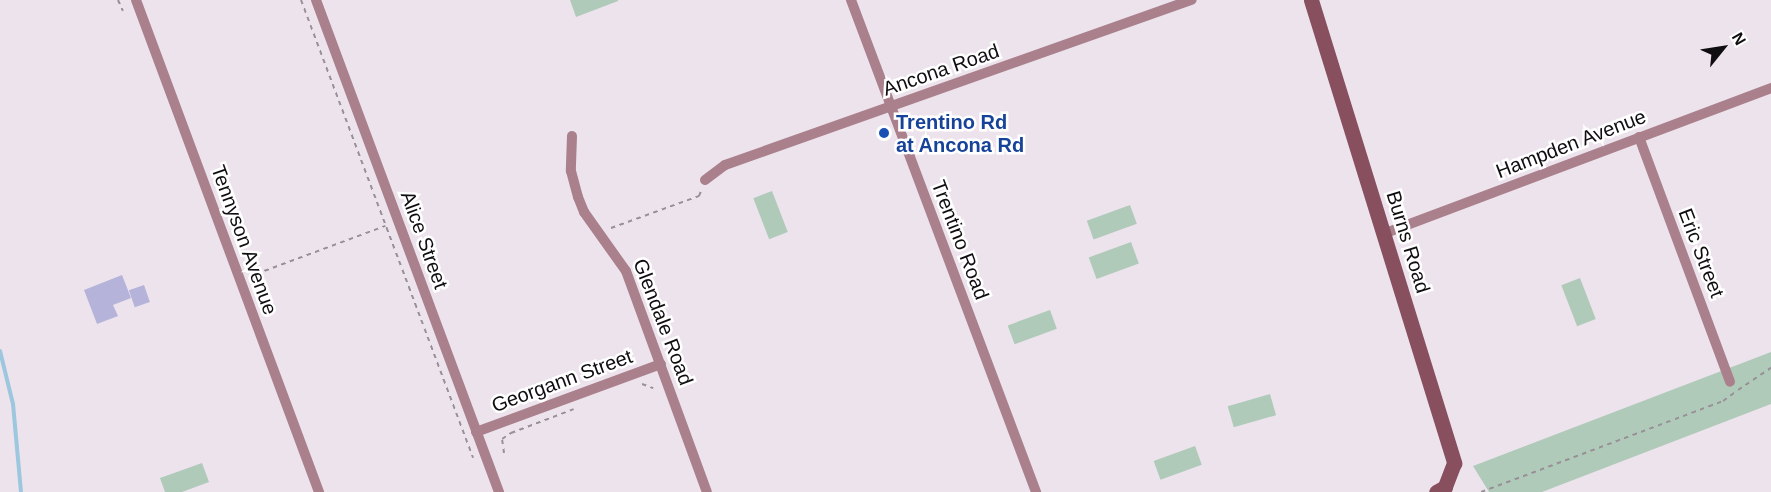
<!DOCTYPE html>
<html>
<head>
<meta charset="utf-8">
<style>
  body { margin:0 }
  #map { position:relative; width:1771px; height:492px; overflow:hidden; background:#ede3ec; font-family:Arial,sans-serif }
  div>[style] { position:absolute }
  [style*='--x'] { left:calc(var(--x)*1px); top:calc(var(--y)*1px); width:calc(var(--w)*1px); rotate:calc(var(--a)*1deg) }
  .green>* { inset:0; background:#b0caba; transform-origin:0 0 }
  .stream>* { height:4px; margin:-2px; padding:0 2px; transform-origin:2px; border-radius:2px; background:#9cc7df }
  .building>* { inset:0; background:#b6b3da; transform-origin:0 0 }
  .path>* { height:2px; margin-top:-1px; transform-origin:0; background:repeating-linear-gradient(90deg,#989097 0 4.5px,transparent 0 9px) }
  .street>* { height:10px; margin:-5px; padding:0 5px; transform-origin:5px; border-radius:5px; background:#a9808b }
  .secondary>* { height:15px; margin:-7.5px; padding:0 7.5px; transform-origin:7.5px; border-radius:7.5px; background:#884f5f }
  .dots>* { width:16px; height:16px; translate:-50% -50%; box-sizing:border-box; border:3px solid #fff; border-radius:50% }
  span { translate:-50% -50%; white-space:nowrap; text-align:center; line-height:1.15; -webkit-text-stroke:5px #fff; paint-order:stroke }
  .street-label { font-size:20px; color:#100d10 }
  .transit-label { font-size:20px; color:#164399; font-weight:700 }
  .left { translate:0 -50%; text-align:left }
  .north { position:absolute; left:1693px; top:18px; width:60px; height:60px; -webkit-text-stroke:4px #fff; paint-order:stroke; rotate:60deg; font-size:16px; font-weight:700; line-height:24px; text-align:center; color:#100d10 }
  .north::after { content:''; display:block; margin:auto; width:21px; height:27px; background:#100d10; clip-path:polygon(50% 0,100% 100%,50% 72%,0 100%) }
</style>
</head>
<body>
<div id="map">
  <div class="green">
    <i style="clip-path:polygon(570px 0,618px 0,618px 1px,576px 17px)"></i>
    <i style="left:772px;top:191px;width:44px;height:20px;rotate:69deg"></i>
    <i style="left:1130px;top:205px;width:20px;height:46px;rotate:70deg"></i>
    <i style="left:1131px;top:242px;width:23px;height:45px;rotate:70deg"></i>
    <i style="left:1580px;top:278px;width:44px;height:20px;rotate:69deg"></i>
    <i style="left:1050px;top:310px;width:20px;height:45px;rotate:70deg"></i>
    <i style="clip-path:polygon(1771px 352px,1771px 404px,1542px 492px,1489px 492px,1473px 466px)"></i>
    <i style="left:1270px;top:394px;width:22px;height:44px;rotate:74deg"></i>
    <i style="left:1195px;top:446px;width:20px;height:44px;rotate:70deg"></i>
    <i style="clip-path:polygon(202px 463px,209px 482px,182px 492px,165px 492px,160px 478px)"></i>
  </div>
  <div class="stream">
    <i style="--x:0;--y:351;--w:55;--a:76.2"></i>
    <i style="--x:13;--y:404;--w:88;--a:84.8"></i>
  </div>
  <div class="building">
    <i style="clip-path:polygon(122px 275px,131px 298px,113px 305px,118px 316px,97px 324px,84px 290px)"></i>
    <i style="left:144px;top:285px;width:18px;height:16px;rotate:71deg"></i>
  </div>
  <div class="path">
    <i style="--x:118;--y:0;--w:12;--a:66"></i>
    <i style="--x:301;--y:0;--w:489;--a:69.4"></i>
    <i style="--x:611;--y:228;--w:94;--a:-20"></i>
    <i style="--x:699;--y:196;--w:5;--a:-68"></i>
    <i style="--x:256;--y:274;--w:138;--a:-20.4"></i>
    <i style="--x:642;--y:384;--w:12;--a:20"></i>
    <i style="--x:1738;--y:390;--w:40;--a:-34"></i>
    <i style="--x:504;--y:453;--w:14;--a:-98"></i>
    <i style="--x:502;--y:439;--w:11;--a:-34"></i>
    <i style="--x:511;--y:433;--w:67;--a:-20.9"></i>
    <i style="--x:1481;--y:492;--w:259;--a:-20.6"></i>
    <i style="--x:1723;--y:401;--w:14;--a:-36"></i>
  </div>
  <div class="street">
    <i style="--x:136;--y:0;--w:525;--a:69.6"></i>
    <i style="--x:316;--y:0;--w:525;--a:69.6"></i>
    <i style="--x:851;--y:0;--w:526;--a:69.39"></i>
    <i style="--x:572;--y:136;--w:35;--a:92"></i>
    <i style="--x:571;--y:171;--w:27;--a:75"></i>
    <i style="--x:578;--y:197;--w:16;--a:68"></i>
    <i style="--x:584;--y:212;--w:72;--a:54.6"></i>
    <i style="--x:626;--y:271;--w:235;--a:69.9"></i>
    <i style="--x:1639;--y:137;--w:261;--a:69.6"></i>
    <i style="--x:705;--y:180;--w:25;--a:-37"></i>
    <i style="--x:725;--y:165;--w:495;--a:-19.5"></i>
    <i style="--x:1383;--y:234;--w:415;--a:-20.6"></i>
    <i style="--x:476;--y:432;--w:197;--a:-20.2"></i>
  </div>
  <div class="secondary">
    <i style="--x:1311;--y:0;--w:485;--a:72.8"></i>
    <i style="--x:1454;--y:463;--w:26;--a:111"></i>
    <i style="--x:1445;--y:487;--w:10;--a:151"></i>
  </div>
  <div class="dots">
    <i style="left:884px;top:133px;background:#1a4fb4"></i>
  </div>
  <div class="street-label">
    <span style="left:941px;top:70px;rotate:-19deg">Ancona Road</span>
    <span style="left:1571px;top:144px;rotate:-21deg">Hampden Avenue</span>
    <span style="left:244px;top:240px;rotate:70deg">Tennyson Avenue</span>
    <span style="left:424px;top:240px;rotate:70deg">Alice Street</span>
    <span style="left:960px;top:240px;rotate:69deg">Trentino Road</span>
    <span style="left:1408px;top:242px;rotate:73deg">Burns Road</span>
    <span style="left:1701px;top:253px;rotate:69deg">Eric Street</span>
    <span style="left:663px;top:322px;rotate:69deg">Glendale Road</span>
    <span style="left:562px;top:381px;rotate:-20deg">Georgann Street</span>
  </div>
  <div class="transit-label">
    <span class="left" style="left:896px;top:134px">Trentino Rd<br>at Ancona Rd</span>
  </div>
  <div class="north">N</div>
</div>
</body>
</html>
